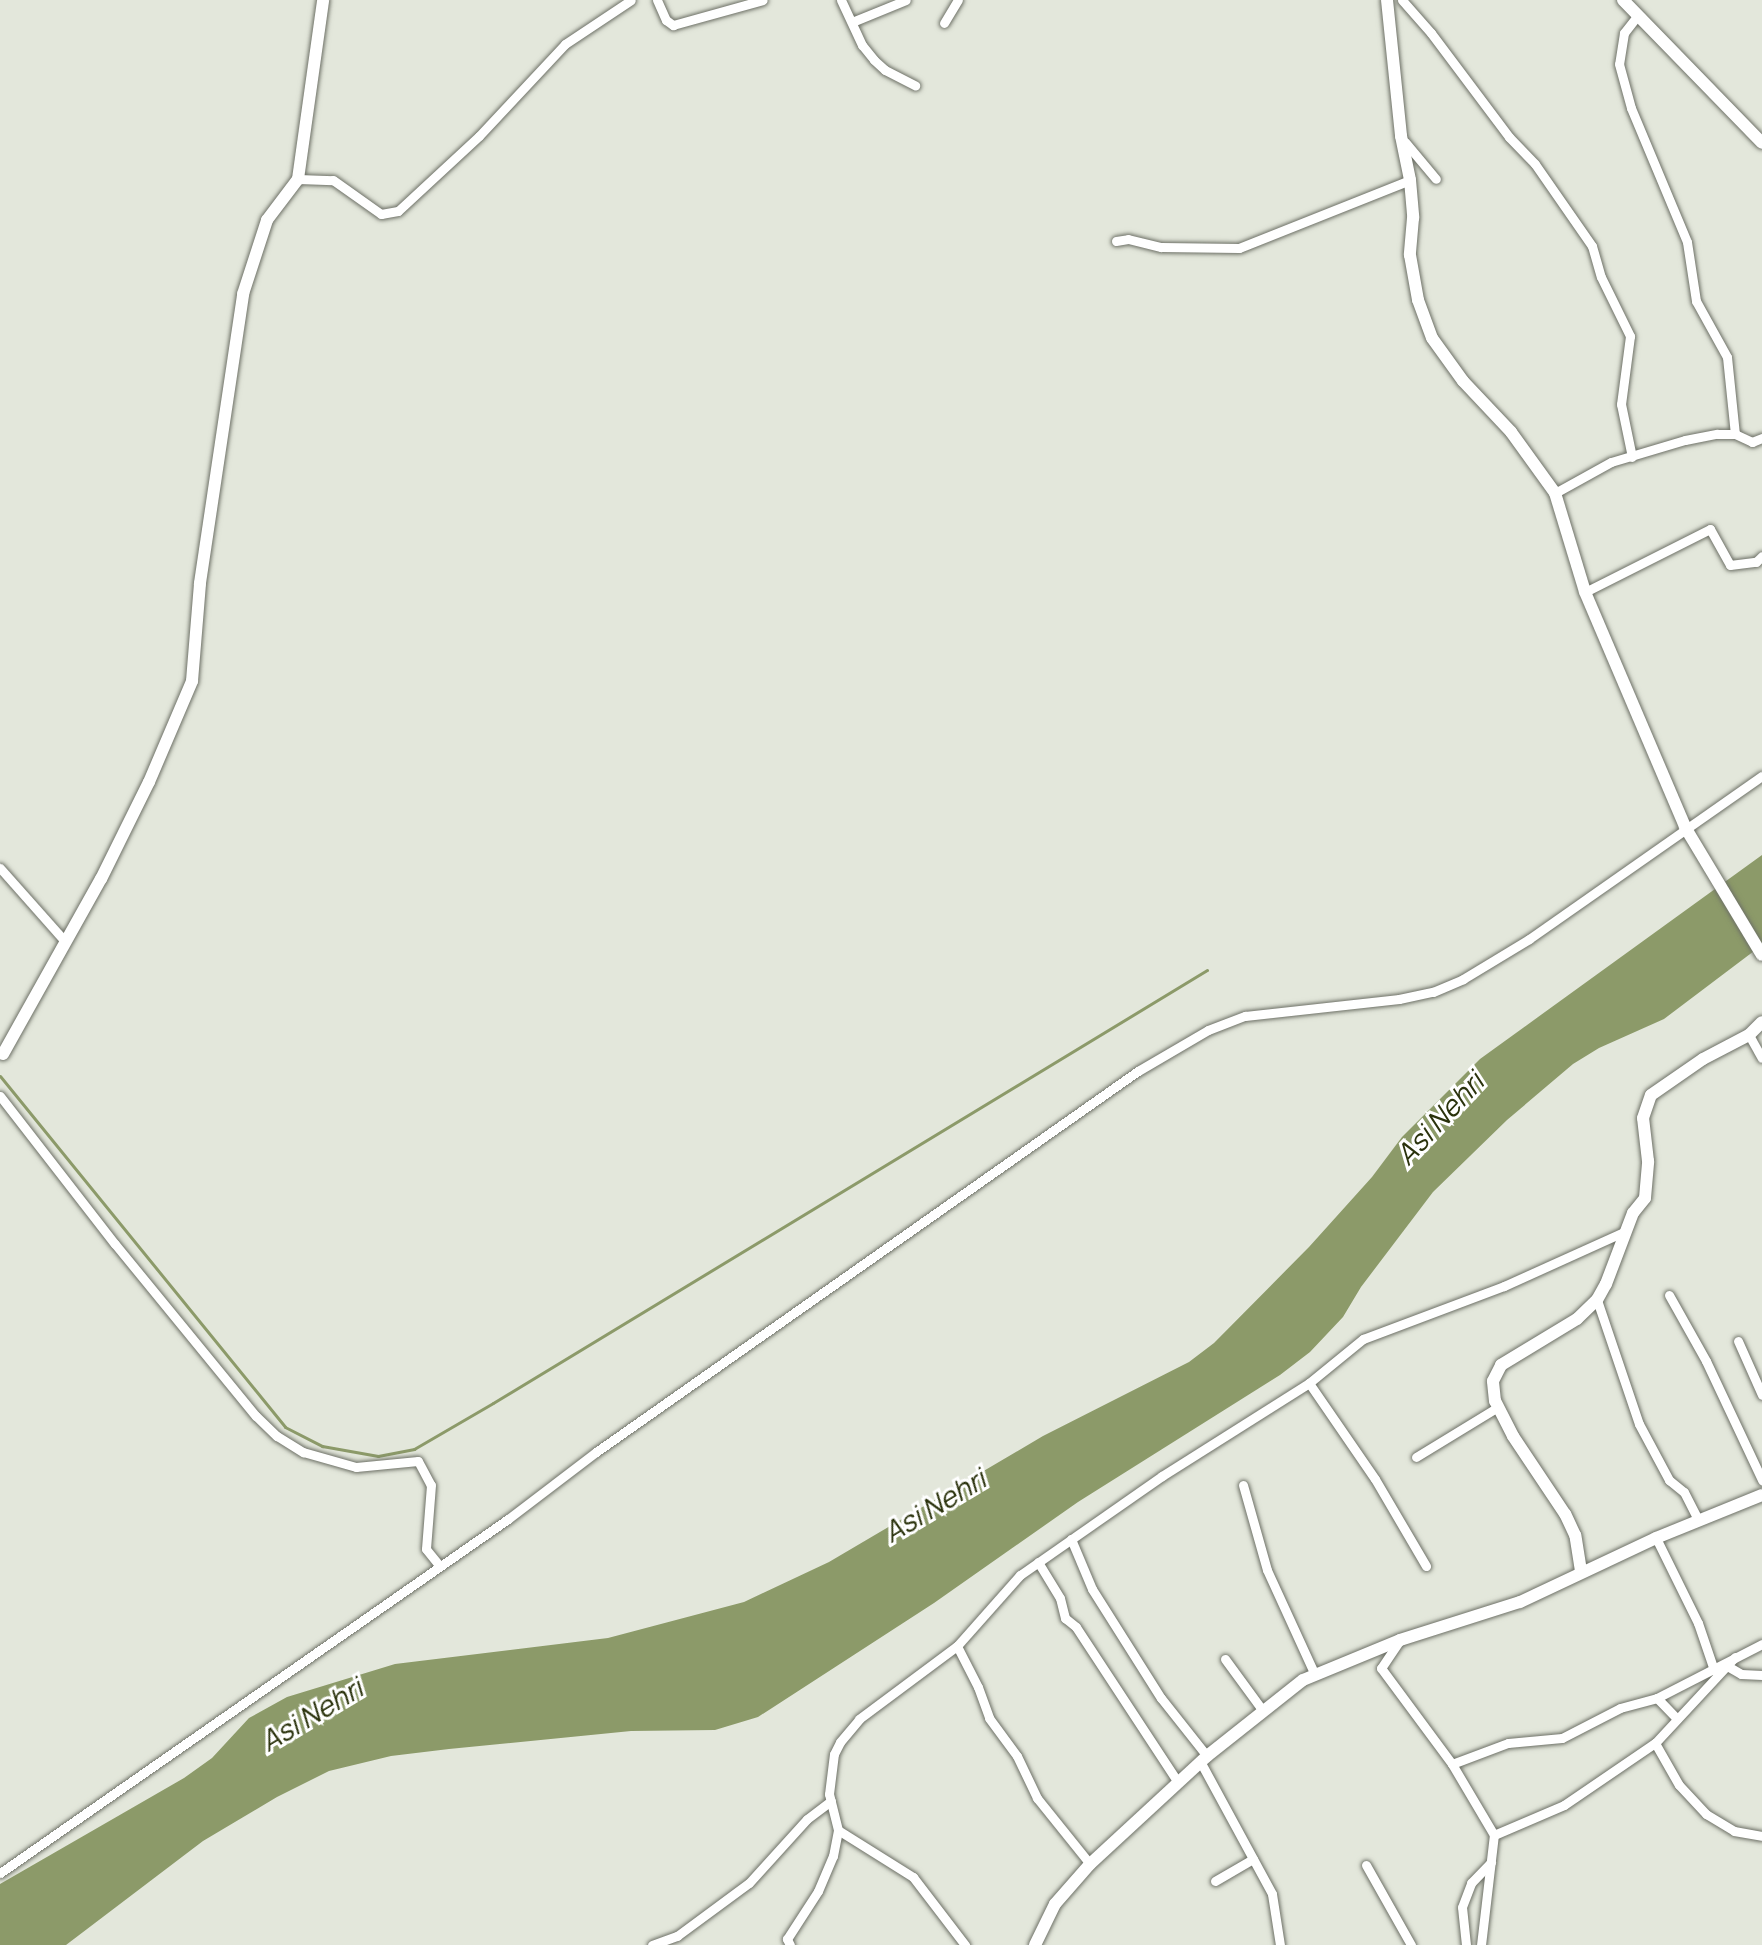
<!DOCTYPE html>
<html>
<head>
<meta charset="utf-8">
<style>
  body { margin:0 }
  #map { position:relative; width:1762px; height:1945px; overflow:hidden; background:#e3e7db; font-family:Manrope,sans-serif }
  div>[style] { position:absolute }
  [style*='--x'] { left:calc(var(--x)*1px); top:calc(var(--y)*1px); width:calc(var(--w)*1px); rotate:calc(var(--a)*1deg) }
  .water>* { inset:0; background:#8c9a69 }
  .stream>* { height:3px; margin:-1.5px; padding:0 1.5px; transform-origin:1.5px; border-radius:1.5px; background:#8c9a69 }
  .roads { filter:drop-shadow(0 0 2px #6d7066) drop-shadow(0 0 2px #6d7066) }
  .street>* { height:9px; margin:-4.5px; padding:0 4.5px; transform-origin:4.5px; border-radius:4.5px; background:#fff }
  .secondary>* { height:12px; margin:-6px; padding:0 6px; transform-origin:6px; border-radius:6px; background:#fff }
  span { translate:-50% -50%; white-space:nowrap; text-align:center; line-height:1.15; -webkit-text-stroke:6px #fff; paint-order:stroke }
  .water-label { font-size:28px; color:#2a320c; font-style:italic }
</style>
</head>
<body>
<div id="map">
  <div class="water">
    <i style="clip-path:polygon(1762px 855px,1762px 945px,1664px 1019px,1599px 1048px,1573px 1064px,1507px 1120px,1433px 1192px,1361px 1287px,1343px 1317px,1310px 1352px,1280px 1375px,1078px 1502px,934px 1603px,758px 1717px,715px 1730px,631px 1731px,449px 1749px,391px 1756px,329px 1771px,277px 1797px,203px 1841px,66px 1945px,0 1945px,0 1884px,184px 1778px,212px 1758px,249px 1718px,287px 1697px,395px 1664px,608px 1638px,744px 1602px,829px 1562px,1043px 1436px,1189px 1362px,1214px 1343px,1309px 1247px,1372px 1177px,1402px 1137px,1480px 1059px)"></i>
  </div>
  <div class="stream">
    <i style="--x:0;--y:1076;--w:452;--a:50.9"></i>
    <i style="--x:285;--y:1427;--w:42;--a:27.2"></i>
    <i style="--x:322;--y:1446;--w:57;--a:10.1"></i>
    <i style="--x:378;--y:1456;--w:37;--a:-11"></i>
    <i style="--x:414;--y:1449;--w:91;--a:-30.2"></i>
    <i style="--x:493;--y:1403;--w:835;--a:-31.23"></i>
  </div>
  <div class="roads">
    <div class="street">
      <i style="--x:657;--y:0;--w:22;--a:66"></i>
      <i style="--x:666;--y:20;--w:9;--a:36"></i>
      <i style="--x:673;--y:25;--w:93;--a:-15.5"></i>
      <i style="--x:841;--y:0;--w:50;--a:65"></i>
      <i style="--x:862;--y:45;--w:19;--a:51"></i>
      <i style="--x:874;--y:60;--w:15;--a:42"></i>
      <i style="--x:885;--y:70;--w:34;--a:27"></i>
      <i style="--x:1402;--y:0;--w:44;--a:48.7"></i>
      <i style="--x:1431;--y:33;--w:130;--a:53.1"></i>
      <i style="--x:1509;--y:137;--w:37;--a:46"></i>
      <i style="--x:1535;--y:164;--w:100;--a:55.2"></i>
      <i style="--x:1592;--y:246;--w:32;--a:74"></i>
      <i style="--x:1601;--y:277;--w:66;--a:63.8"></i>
      <i style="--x:1630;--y:336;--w:69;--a:97.5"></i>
      <i style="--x:1621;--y:404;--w:54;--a:78.3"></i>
      <i style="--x:1638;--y:15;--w:23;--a:128"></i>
      <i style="--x:1624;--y:33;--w:31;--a:99"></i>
      <i style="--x:1619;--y:64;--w:46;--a:74.7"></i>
      <i style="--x:1631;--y:108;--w:145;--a:67.3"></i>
      <i style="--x:1687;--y:242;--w:60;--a:81.3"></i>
      <i style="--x:1696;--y:301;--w:64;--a:61"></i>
      <i style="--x:1727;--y:357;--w:77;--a:84.1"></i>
      <i style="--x:852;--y:22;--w:58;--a:-22.2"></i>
      <i style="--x:944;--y:23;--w:27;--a:-59"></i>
      <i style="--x:1405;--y:142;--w:48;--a:50"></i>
      <i style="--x:298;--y:179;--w:35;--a:2"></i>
      <i style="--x:333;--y:180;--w:59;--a:35.3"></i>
      <i style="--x:381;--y:214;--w:17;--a:-10"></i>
      <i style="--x:398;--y:211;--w:110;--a:-42.8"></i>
      <i style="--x:479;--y:136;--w:126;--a:-46.9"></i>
      <i style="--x:565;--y:44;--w:79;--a:-33.7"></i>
      <i style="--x:1116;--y:241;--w:12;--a:-9"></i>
      <i style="--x:1128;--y:239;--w:34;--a:14"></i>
      <i style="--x:1161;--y:247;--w:78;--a:0.7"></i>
      <i style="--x:1239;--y:248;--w:184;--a:-21.7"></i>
      <i style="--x:1555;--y:493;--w:64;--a:-29"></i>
      <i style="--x:1611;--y:462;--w:77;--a:-16.6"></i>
      <i style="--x:1685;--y:440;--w:33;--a:-11"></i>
      <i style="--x:1717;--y:434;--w:18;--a:0"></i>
      <i style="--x:1735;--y:434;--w:19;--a:25"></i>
      <i style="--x:1752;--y:442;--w:11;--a:-22"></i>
      <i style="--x:1585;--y:592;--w:140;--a:-26.7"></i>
      <i style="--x:1710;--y:529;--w:41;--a:60.9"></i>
      <i style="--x:1730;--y:565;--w:26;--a:-7"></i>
      <i style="--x:1756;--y:562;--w:8;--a:-45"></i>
      <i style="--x:0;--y:868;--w:96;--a:48.4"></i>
      <i style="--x:1749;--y:1035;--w:26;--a:61"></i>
      <i style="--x:0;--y:1096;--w:187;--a:52.2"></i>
      <i style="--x:115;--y:1244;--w:222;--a:50.7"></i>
      <i style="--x:256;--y:1416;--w:29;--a:44"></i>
      <i style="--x:277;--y:1436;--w:31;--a:32"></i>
      <i style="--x:303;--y:1452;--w:55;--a:15.8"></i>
      <i style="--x:356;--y:1467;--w:62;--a:-5.5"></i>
      <i style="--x:418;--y:1461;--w:27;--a:62"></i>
      <i style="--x:431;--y:1485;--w:64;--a:94.5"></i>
      <i style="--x:426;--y:1549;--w:22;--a:51"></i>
      <i style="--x:1669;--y:1295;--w:76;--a:60.7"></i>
      <i style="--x:1706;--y:1361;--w:132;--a:64.8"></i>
      <i style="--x:1597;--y:1300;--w:131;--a:71.3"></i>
      <i style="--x:1639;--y:1424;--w:64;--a:61.8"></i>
      <i style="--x:1669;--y:1480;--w:19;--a:39"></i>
      <i style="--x:1684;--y:1492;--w:31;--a:63"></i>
      <i style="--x:1738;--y:1341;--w:59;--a:66"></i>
      <i style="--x:1309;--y:1383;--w:116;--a:55.5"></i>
      <i style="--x:1375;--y:1479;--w:101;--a:59.6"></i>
      <i style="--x:1416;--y:1457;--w:96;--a:-31.4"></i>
      <i style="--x:1243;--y:1485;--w:88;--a:74.2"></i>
      <i style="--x:1267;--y:1570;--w:115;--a:65.4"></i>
      <i style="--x:1656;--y:1538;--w:95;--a:63.7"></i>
      <i style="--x:1698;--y:1623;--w:50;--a:71.2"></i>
      <i style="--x:1071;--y:1539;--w:54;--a:67.2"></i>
      <i style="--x:1092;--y:1589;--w:129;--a:57.7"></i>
      <i style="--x:1161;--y:1698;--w:74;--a:51.6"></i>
      <i style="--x:1038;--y:1562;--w:42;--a:58.6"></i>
      <i style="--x:1060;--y:1598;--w:21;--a:76"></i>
      <i style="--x:1065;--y:1618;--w:14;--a:39"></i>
      <i style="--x:1076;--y:1627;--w:186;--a:56.7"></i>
      <i style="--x:1400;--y:1640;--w:34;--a:124"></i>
      <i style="--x:1381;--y:1668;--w:119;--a:53.5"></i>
      <i style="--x:1452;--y:1764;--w:82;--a:59.4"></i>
      <i style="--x:957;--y:1646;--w:46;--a:62.9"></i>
      <i style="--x:978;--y:1687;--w:33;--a:70"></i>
      <i style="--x:989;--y:1718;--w:47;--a:53.6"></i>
      <i style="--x:1017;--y:1756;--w:47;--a:64.5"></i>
      <i style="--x:1037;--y:1798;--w:85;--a:51.2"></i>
      <i style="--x:1735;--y:1657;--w:117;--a:132.9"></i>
      <i style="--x:1655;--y:1743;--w:48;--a:60.3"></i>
      <i style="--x:1679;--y:1785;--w:40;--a:47"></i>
      <i style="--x:1706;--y:1814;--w:33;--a:31"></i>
      <i style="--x:1734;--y:1831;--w:28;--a:10"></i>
      <i style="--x:1225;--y:1659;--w:64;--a:53.8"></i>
      <i style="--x:1729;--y:1667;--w:14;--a:30"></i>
      <i style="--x:1741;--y:1674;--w:21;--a:3"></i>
      <i style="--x:1657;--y:1698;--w:29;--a:46"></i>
      <i style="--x:1201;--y:1763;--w:149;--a:61.5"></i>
      <i style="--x:1272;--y:1894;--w:52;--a:81.1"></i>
      <i style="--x:1452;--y:1764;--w:60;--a:-20.6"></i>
      <i style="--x:1508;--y:1743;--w:54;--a:-5.3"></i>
      <i style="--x:1562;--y:1738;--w:65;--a:-27.3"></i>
      <i style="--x:1620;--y:1708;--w:38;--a:-15"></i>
      <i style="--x:1657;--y:1698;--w:118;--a:-27.2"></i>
      <i style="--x:838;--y:1830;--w:89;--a:32.1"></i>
      <i style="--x:913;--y:1877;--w:86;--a:52.6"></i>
      <i style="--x:1366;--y:1865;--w:92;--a:60.6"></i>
      <i style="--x:0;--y:1873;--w:619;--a:-34.87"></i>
      <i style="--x:508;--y:1519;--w:111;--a:-37.3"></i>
      <i style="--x:596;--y:1452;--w:663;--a:-35.11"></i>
      <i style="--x:1138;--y:1071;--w:81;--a:-30.4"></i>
      <i style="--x:1208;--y:1030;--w:40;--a:-21"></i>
      <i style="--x:1245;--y:1016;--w:155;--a:-6.3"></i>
      <i style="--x:1399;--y:999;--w:35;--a:-12"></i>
      <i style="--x:1433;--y:992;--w:33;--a:-23"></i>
      <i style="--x:1463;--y:979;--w:77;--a:-31.2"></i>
      <i style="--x:1529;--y:939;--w:284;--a:-35"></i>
      <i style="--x:1215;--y:1881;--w:44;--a:-30.1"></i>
      <i style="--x:652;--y:1945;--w:27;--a:-20"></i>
      <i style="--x:677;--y:1936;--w:89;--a:-36.4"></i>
      <i style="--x:749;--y:1883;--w:86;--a:-47.8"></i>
      <i style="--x:807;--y:1819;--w:30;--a:-37"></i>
      <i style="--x:790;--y:1945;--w:7;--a:-117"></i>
      <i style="--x:787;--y:1939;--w:57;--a:-57.1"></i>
      <i style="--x:818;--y:1891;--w:38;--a:-67"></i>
      <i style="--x:833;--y:1856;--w:26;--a:-79"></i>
      <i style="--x:838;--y:1830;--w:37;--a:-104"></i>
      <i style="--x:829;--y:1794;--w:40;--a:-82.9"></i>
      <i style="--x:834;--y:1754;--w:13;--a:-63"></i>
      <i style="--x:840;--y:1742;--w:30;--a:-50"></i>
      <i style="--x:859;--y:1719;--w:122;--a:-36.7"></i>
      <i style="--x:957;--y:1646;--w:95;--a:-48.4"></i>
      <i style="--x:1020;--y:1575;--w:173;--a:-34.9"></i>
      <i style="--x:1162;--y:1476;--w:174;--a:-32.3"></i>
      <i style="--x:1309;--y:1383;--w:70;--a:-39.2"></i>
      <i style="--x:1363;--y:1339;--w:151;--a:-20.6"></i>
      <i style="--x:1504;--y:1286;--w:134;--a:-24.3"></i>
      <i style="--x:1466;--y:1945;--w:38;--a:-96"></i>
      <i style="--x:1462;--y:1907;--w:26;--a:-69"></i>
      <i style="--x:1471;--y:1883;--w:29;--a:-46"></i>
      <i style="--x:1481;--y:1945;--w:111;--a:-83.3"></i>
      <i style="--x:1494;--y:1835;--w:76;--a:-23.2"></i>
      <i style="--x:1564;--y:1805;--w:110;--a:-34.3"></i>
    </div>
    <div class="secondary">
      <i style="--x:1387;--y:0;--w:137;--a:84.1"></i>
      <i style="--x:1401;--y:136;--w:45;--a:78.4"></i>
      <i style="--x:1410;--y:180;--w:38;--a:85"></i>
      <i style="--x:1413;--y:218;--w:37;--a:95"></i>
      <i style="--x:1410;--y:255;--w:46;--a:79.9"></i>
      <i style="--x:1418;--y:300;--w:40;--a:69.8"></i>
      <i style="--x:1432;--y:338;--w:53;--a:54.2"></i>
      <i style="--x:1463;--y:381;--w:70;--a:46.7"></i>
      <i style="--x:1511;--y:432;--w:75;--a:54.2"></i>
      <i style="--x:1555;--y:493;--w:103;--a:73.1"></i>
      <i style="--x:1585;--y:592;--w:255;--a:66.9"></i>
      <i style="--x:1685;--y:827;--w:149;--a:59"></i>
      <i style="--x:1623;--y:0;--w:199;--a:45.8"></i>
      <i style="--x:3;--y:1054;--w:201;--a:-60.8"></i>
      <i style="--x:101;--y:879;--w:108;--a:-63.7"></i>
      <i style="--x:149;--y:782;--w:110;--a:-66.9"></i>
      <i style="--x:192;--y:681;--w:98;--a:-85.3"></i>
      <i style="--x:200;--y:583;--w:292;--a:-81.5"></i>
      <i style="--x:243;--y:294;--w:78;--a:-72"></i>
      <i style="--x:267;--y:220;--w:51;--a:-52.9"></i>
      <i style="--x:298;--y:179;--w:181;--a:-82"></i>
      <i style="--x:1581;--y:1571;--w:36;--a:-99"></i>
      <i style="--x:1575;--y:1535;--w:23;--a:-115"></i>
      <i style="--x:1565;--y:1514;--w:94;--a:-123.7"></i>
      <i style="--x:1513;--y:1436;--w:39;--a:-117"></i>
      <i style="--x:1495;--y:1401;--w:20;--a:-96"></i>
      <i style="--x:1493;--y:1381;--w:18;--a:-63"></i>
      <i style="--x:1501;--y:1365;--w:89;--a:-31.2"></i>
      <i style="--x:1577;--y:1319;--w:28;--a:-44"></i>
      <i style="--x:1597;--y:1300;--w:18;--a:-61"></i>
      <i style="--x:1606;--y:1284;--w:76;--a:-69.2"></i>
      <i style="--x:1633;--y:1213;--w:19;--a:-51"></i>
      <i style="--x:1645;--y:1198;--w:37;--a:-85"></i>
      <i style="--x:1648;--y:1161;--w:43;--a:-96.6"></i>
      <i style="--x:1643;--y:1118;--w:24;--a:-71"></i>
      <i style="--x:1651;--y:1095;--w:63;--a:-34.7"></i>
      <i style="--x:1703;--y:1059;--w:52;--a:-27.6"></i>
      <i style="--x:1749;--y:1035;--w:18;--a:-45"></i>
      <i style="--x:1035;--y:1945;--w:46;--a:-64"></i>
      <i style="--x:1055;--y:1904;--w:53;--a:-48.8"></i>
      <i style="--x:1090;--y:1864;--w:159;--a:-42.7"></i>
      <i style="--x:1207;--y:1756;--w:122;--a:-38.4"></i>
      <i style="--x:1303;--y:1680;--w:105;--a:-22.4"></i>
      <i style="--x:1400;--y:1640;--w:126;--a:-17.6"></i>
      <i style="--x:1520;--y:1602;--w:150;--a:-25.2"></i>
      <i style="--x:1656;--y:1538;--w:114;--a:-22.1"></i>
    </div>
  </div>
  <div class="water-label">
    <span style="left:1439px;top:1118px;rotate:-47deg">Asi Nehri</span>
    <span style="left:934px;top:1505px;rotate:-31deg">Asi Nehri</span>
    <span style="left:311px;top:1714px;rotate:-31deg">Asi Nehri</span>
  </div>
</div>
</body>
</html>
